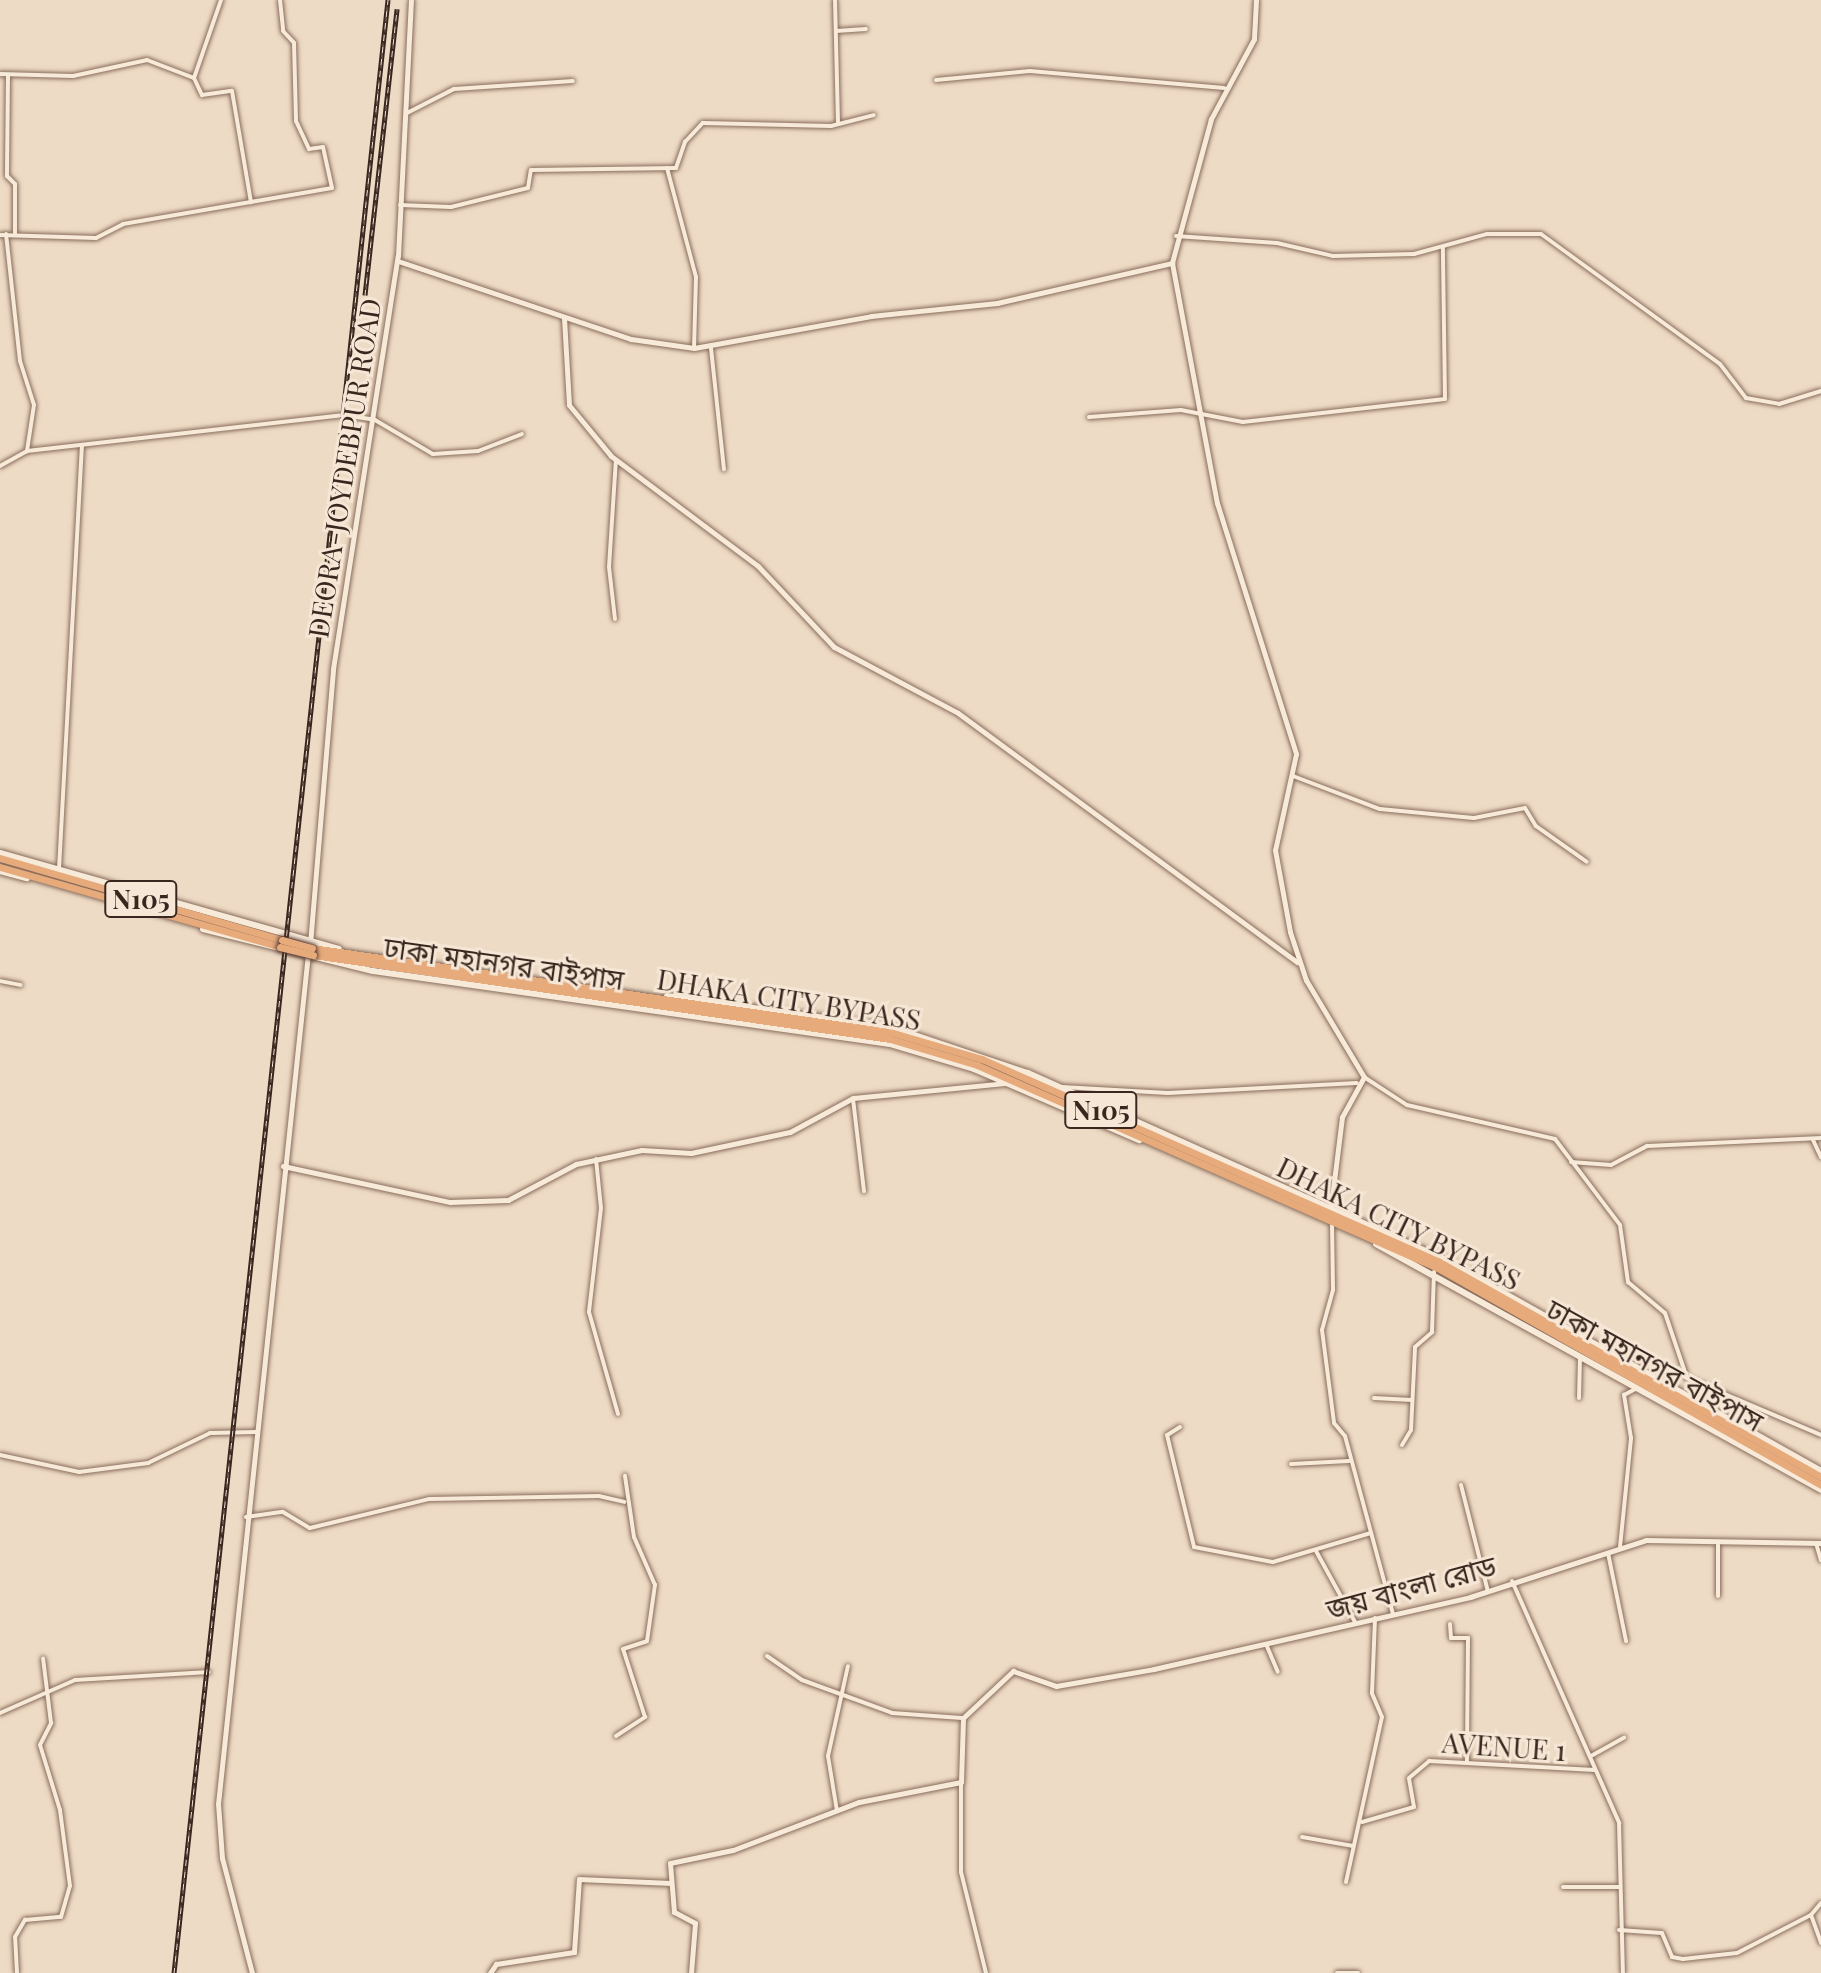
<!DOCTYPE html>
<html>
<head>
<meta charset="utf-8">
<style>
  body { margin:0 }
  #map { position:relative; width:1821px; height:1973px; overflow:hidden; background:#eedbc5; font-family:"Playfair Display","Noto Sans Bengali",serif }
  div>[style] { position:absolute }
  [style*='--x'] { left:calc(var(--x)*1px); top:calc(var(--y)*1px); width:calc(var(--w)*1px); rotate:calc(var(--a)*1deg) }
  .roads { filter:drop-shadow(0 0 2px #886c5b) drop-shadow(0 0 2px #886c5b) }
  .minor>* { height:4px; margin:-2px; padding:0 2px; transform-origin:2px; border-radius:2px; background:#f8ead9 }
  .tertiary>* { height:5px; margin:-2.5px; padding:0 2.5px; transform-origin:2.5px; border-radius:2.5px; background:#f8ead9 }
  .secondary>* { height:6px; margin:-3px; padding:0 3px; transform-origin:3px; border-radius:3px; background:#f8ead9 }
  .trunk>* { height:7px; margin:-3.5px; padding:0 3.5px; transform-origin:3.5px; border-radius:3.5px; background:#e6aa7b }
  .rail>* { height:5px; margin-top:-2.5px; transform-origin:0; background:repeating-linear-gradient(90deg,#f5e6d5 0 6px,#39271f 0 12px); box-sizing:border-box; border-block:2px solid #39271f }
  .bridges { filter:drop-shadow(0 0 2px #563b30) drop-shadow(0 0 2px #563b30) }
  .trunk-bridge>* { height:7px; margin:-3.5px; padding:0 3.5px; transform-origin:3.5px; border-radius:3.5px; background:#e6aa7b }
  span { translate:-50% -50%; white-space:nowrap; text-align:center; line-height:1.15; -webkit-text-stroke:6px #f5e6d5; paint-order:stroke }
  .shield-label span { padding:2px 6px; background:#f5e6d5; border:2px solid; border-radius:6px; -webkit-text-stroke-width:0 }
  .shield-label { font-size:26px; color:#39271f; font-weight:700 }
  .street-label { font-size:28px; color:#39271f }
</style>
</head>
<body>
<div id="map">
  <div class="roads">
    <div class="minor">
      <i style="--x:280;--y:0;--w:31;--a:84"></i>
      <i style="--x:283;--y:31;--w:16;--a:47"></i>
      <i style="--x:294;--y:43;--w:78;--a:88.5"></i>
      <i style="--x:296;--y:121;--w:31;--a:65"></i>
      <i style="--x:309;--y:149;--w:14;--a:-8"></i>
      <i style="--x:323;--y:147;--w:42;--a:77.6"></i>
      <i style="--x:835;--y:0;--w:124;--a:88.6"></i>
      <i style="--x:836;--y:31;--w:30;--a:-4"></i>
      <i style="--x:0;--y:74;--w:73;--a:1.6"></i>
      <i style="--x:73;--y:76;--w:76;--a:-12.2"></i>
      <i style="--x:147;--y:60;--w:50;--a:21"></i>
      <i style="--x:194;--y:78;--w:19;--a:65"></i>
      <i style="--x:202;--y:95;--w:30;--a:-8"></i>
      <i style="--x:232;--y:91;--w:113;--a:80.3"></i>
      <i style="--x:8;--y:75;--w:101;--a:90.6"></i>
      <i style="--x:7;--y:176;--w:11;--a:45"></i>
      <i style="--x:15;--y:184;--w:49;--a:90"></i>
      <i style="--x:194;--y:78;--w:83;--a:-70.9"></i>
      <i style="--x:936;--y:80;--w:94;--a:-5.5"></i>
      <i style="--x:1030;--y:71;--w:195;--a:5"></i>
      <i style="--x:407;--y:113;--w:53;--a:-27.1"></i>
      <i style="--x:454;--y:89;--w:119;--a:-3.8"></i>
      <i style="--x:667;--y:168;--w:113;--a:75.1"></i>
      <i style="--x:696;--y:277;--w:71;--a:91.6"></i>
      <i style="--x:400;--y:205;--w:51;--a:2.2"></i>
      <i style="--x:451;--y:207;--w:79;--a:-13.9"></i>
      <i style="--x:528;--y:188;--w:18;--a:-81"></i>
      <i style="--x:531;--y:170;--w:145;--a:-0.8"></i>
      <i style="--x:676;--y:168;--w:28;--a:-71"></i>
      <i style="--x:685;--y:142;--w:26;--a:-47"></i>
      <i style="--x:703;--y:123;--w:128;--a:1.3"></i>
      <i style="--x:831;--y:126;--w:44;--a:-14.3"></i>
      <i style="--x:6;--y:234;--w:128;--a:83.7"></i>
      <i style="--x:20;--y:361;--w:46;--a:72.3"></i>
      <i style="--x:34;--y:405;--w:47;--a:98.7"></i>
      <i style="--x:0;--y:235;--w:96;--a:1.8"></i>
      <i style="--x:96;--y:238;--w:30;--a:-27"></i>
      <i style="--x:123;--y:224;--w:212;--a:-9.8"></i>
      <i style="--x:1176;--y:236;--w:101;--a:4"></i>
      <i style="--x:1277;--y:243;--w:57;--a:13.1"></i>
      <i style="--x:1333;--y:256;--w:81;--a:-1.4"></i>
      <i style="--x:1414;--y:254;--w:76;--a:-15.3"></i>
      <i style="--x:1487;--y:234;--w:54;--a:0"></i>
      <i style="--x:1541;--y:234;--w:221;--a:36"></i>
      <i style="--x:1720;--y:364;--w:43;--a:52.6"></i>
      <i style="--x:1746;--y:398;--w:34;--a:10"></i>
      <i style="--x:1779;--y:404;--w:44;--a:-17.2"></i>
      <i style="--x:711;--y:348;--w:122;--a:83.9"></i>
      <i style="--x:1089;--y:417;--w:92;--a:-4.4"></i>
      <i style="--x:1181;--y:410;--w:63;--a:11"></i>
      <i style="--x:1243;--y:422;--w:203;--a:-6.5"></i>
      <i style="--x:1445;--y:399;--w:152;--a:-90.8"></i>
      <i style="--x:0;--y:466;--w:31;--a:-29"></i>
      <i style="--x:27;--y:451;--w:319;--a:-6.5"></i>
      <i style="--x:344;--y:415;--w:31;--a:9"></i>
      <i style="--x:375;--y:420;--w:67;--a:30.4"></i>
      <i style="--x:433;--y:454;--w:45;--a:-3.8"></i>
      <i style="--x:478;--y:451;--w:47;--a:-21.1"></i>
      <i style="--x:615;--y:619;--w:52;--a:-96.6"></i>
      <i style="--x:609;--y:567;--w:107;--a:-86.3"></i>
      <i style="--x:1293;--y:776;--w:93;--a:20.8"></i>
      <i style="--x:1380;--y:809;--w:94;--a:5.5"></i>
      <i style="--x:1474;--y:818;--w:52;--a:-11.1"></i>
      <i style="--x:1525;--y:808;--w:21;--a:59"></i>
      <i style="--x:1536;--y:826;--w:62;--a:35.2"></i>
      <i style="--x:59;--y:869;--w:423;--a:-86.9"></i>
      <i style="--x:0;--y:981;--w:21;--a:11"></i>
      <i style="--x:1364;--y:1077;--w:51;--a:33.1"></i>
      <i style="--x:1407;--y:1105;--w:152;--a:12.9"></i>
      <i style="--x:1555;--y:1139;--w:108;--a:52.9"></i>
      <i style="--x:1620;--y:1225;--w:58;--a:82"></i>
      <i style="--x:1628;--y:1282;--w:48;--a:40"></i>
      <i style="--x:1665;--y:1313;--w:69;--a:71.3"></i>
      <i style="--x:1687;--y:1378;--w:146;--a:23"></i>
      <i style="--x:1062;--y:1087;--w:106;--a:3.2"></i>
      <i style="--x:1168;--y:1093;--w:189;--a:-3"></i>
      <i style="--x:853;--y:1099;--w:93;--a:83.2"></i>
      <i style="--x:1813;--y:1140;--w:19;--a:65"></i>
      <i style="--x:596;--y:1159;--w:49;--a:84.2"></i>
      <i style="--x:601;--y:1208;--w:105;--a:96.6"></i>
      <i style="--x:589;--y:1312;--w:106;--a:74.1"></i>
      <i style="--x:1571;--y:1162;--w:40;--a:4.3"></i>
      <i style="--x:1611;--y:1165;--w:41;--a:-27.8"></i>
      <i style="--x:1647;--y:1146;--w:174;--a:-2.6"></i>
      <i style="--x:1332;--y:1224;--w:66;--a:89.1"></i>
      <i style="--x:1333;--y:1290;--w:41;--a:105.4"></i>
      <i style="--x:1322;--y:1330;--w:94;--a:82.6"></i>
      <i style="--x:1334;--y:1423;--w:17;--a:50"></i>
      <i style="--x:1345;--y:1436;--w:184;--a:74.9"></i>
      <i style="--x:1374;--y:1398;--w:38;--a:3"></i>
      <i style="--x:1579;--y:1398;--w:41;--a:-88.6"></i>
      <i style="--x:1180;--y:1427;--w:15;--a:148"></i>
      <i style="--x:1167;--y:1435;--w:115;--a:76.4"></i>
      <i style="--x:1194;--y:1547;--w:80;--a:10.8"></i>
      <i style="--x:1273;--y:1562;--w:102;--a:-16.5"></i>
      <i style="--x:1402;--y:1445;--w:17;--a:-59"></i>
      <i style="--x:1411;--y:1430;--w:83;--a:-87.2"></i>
      <i style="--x:1415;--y:1347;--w:23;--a:-41"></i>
      <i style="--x:1432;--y:1332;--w:60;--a:-88.1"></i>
      <i style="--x:0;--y:1455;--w:81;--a:12.1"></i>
      <i style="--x:79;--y:1472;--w:70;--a:-7.4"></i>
      <i style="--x:148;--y:1463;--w:69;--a:-25.8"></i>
      <i style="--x:210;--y:1433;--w:46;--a:-1.2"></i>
      <i style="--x:1291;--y:1464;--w:58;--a:-3"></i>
      <i style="--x:1461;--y:1485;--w:110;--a:75.8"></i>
      <i style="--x:246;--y:1517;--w:37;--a:-8"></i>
      <i style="--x:283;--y:1512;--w:31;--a:31"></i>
      <i style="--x:310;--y:1528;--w:122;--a:-13.7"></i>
      <i style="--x:429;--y:1499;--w:170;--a:-1"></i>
      <i style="--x:599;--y:1496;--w:26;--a:13"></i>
      <i style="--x:1816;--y:1543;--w:18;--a:74"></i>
      <i style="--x:1718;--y:1545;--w:51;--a:90"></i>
      <i style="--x:1620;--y:1547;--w:110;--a:-84.2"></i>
      <i style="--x:1631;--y:1438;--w:44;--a:-99.2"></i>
      <i style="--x:1624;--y:1395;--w:15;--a:-28"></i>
      <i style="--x:1316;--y:1551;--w:81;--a:61.2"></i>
      <i style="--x:1608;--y:1553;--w:90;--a:78.4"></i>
      <i style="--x:1512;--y:1581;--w:265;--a:66.1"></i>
      <i style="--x:1619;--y:1823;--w:150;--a:88.5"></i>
      <i style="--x:1450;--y:1624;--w:14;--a:86"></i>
      <i style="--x:1451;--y:1638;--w:17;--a:0"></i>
      <i style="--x:1468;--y:1638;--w:124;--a:90.5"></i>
      <i style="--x:1266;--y:1644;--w:30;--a:67"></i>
      <i style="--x:767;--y:1656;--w:42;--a:34.4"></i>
      <i style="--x:802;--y:1680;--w:96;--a:20.1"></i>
      <i style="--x:892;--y:1713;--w:70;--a:4.1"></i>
      <i style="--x:0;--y:1713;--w:82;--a:-23.7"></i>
      <i style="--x:75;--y:1680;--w:134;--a:-3.4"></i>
      <i style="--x:616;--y:1736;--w:35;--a:-33"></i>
      <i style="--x:645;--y:1717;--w:71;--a:-107.9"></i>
      <i style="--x:623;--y:1649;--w:25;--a:-18"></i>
      <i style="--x:647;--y:1641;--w:57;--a:-81.9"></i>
      <i style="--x:655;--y:1585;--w:52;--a:-113.6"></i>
      <i style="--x:634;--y:1537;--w:62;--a:-98.4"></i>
      <i style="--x:1591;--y:1756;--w:38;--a:-29"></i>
      <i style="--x:961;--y:1782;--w:90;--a:90"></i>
      <i style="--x:961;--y:1872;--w:104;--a:76.1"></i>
      <i style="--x:837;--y:1811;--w:56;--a:-99.3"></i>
      <i style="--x:828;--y:1756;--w:92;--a:-77.5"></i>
      <i style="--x:1362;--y:1822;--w:54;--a:-16.1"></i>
      <i style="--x:1414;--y:1807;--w:29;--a:-100"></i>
      <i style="--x:1409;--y:1778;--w:26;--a:-40"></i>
      <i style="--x:1429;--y:1761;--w:166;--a:3.1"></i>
      <i style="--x:1302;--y:1837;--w:52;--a:10"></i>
      <i style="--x:1346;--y:1882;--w:169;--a:-77.7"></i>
      <i style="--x:1382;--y:1717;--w:26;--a:-113"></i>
      <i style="--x:1372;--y:1693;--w:75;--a:-87.7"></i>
      <i style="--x:1563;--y:1887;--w:57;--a:0"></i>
      <i style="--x:1821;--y:1903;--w:16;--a:130"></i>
      <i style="--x:1811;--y:1915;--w:30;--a:70"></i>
      <i style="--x:1619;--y:1930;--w:43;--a:4"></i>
      <i style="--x:1662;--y:1933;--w:26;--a:67"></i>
      <i style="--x:1672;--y:1957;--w:11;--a:10"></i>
      <i style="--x:1683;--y:1959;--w:54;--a:-6.3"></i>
      <i style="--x:1737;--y:1953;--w:83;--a:-27.2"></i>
      <i style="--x:17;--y:1973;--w:36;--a:-93"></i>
      <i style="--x:15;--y:1937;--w:20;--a:-60"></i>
      <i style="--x:25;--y:1920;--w:36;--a:-5"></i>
      <i style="--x:61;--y:1917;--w:32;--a:-74"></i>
      <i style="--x:70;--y:1886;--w:77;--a:-97.5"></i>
      <i style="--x:60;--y:1810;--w:68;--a:-107.1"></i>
      <i style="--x:40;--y:1745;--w:25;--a:-63"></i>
      <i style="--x:51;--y:1723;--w:65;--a:-97"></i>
      <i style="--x:1337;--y:1973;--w:21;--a:0"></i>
    </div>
    <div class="tertiary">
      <i style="--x:1256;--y:0;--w:39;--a:93"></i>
      <i style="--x:1254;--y:39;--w:91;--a:118.3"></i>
      <i style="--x:1211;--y:119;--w:149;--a:105.2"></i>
      <i style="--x:1172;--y:263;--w:244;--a:79.4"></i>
      <i style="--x:1217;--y:503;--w:263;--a:72.5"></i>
      <i style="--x:1296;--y:754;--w:98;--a:102.3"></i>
      <i style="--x:1275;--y:850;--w:83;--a:79.6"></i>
      <i style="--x:1290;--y:932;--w:51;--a:71.6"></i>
      <i style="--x:1306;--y:980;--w:113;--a:59.1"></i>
      <i style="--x:1364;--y:1077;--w:46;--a:118.8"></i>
      <i style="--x:1342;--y:1117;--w:89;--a:97.1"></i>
      <i style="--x:398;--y:261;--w:246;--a:18.5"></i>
      <i style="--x:631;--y:339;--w:64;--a:8.1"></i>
      <i style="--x:694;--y:348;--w:180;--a:-10.2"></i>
      <i style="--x:871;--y:316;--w:127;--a:-5.9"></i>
      <i style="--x:997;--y:303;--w:180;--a:-12.9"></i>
      <i style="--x:564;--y:318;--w:87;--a:86.7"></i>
      <i style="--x:569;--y:405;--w:66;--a:50.5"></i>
      <i style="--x:611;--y:456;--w:184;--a:36.8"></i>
      <i style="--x:758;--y:566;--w:111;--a:46.8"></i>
      <i style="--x:834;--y:647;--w:140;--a:28"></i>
      <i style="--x:958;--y:713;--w:421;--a:36.3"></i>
      <i style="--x:310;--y:944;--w:276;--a:-85.2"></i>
      <i style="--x:333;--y:669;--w:418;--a:-81.1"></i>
      <i style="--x:398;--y:256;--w:256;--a:-87.1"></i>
      <i style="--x:283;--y:1166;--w:171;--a:12.2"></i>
      <i style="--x:450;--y:1202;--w:58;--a:-2"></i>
      <i style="--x:508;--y:1200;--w:77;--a:-27.9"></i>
      <i style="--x:576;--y:1164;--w:67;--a:-12"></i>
      <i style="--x:642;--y:1150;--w:49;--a:3.5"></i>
      <i style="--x:691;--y:1153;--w:101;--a:-12"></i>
      <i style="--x:790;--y:1132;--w:72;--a:-28.4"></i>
      <i style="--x:853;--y:1098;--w:155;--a:-5.6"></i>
      <i style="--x:252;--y:1973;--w:119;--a:-104.6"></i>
      <i style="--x:222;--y:1858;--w:54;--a:-94.2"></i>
      <i style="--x:218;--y:1804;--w:855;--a:-83.96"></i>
      <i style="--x:490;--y:1973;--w:11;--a:-56"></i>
      <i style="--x:496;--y:1964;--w:79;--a:-8.7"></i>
      <i style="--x:574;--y:1952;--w:73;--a:-86.1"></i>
      <i style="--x:579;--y:1879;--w:92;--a:2.5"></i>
      <i style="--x:691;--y:1973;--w:50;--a:-85.4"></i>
      <i style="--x:695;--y:1923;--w:24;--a:-152"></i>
      <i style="--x:674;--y:1912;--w:49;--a:-94.7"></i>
      <i style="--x:670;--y:1863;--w:64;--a:-11.7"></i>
      <i style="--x:733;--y:1850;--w:135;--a:-20.9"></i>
      <i style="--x:859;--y:1802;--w:104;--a:-11.1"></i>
      <i style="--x:961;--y:1782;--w:64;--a:-88.2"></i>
      <i style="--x:963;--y:1718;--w:69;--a:-43.2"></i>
      <i style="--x:1013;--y:1671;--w:46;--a:19.2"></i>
      <i style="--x:1056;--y:1686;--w:99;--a:-9.8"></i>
      <i style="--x:1154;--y:1669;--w:324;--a:-12.8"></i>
      <i style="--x:1470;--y:1597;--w:185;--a:-17.9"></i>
      <i style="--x:1646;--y:1540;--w:175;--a:1"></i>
    </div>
    <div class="secondary">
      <i style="--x:0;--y:853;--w:352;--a:15.8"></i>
      <i style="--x:0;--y:871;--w:28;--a:15"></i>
      <i style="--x:203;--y:929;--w:175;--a:13.9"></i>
      <i style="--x:373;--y:971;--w:522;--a:8.04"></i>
      <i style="--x:890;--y:1044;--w:88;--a:16.6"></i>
      <i style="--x:974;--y:1069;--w:180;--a:23.3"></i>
      <i style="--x:667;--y:996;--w:226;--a:7.9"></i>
      <i style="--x:891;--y:1027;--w:145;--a:18.6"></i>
      <i style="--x:1028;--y:1073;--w:451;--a:24.1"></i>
      <i style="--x:1440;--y:1257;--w:437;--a:29.3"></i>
      <i style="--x:1376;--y:1244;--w:508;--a:28.93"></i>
    </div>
    <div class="trunk">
      <i style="--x:0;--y:858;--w:294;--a:16.2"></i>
      <i style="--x:0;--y:867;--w:291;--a:15.9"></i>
      <i style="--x:312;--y:948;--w:584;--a:8.27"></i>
      <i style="--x:890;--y:1032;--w:96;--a:16.4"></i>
      <i style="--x:982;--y:1059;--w:499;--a:23.9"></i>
      <i style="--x:1438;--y:1261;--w:440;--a:29.4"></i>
      <i style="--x:313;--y:955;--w:583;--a:8.28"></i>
      <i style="--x:890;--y:1039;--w:91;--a:16.6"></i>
      <i style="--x:977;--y:1065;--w:501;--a:23.75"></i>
      <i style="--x:1436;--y:1267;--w:442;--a:29.5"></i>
    </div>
  </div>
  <div class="rail">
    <i style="--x:365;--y:295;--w:288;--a:-83.6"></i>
    <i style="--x:174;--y:1973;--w:1985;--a:-83.81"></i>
  </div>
  <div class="bridges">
    <div class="trunk-bridge">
      <i style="--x:282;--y:940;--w:31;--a:15"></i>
      <i style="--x:280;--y:947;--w:34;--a:14"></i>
    </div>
  </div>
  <div class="shield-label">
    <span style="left:141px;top:899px">N105</span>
    <span style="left:1101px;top:1110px">N105</span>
  </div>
  <div class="street-label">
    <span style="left:344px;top:468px;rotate:-81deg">DEORA-JOYDEBPUR ROAD</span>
    <span style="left:504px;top:963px;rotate:8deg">ঢাকা মহানগর বাইপাস</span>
    <span style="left:789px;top:999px;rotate:9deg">DHAKA CITY BYPASS</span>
    <span style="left:1399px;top:1223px;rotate:26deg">DHAKA CITY BYPASS</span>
    <span style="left:1655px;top:1365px;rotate:29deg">ঢাকা মহানগর বাইপাস</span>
    <span style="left:1411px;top:1587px;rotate:-15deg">জয় বাংলা রোড</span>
    <span style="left:1504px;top:1746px;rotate:4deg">AVENUE 1</span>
  </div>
</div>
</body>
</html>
